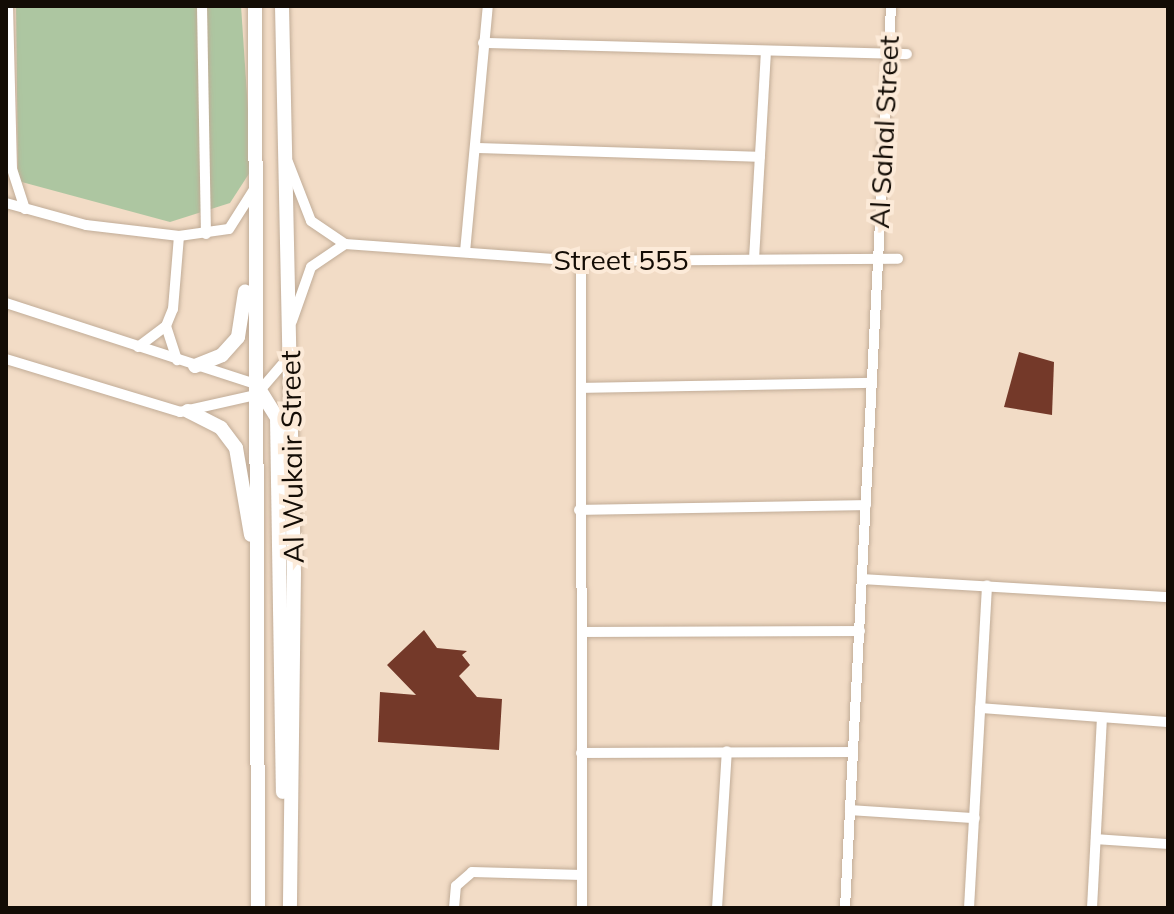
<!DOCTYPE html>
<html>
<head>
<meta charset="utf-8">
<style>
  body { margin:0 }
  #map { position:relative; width:1174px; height:914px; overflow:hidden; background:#f2dcc6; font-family:Mulish,sans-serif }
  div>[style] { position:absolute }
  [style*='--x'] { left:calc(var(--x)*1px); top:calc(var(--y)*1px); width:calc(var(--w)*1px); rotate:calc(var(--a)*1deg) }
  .green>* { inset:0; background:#adc6a1 }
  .building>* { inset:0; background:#743929 }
  .roads { filter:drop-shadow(0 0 2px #c1ac97) drop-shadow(0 0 2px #c1ac97) }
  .street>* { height:10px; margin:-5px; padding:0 5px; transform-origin:5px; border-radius:5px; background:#fff }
  .secondary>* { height:14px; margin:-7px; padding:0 7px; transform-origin:7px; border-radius:7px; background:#fff }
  span { translate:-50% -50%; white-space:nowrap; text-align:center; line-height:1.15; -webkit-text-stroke:8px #fcead8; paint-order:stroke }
  .street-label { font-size:28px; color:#130c05 }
  .frame { position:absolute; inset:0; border:8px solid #130c05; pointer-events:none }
</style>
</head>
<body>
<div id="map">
  <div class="green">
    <i style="clip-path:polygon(16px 6px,241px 6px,252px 169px,230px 203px,170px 222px,18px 181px)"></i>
  </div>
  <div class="building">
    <i style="clip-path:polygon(1019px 352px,1054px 362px,1052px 415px,1004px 407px)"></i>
    <i style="clip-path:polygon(424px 630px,437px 648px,467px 651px,462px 655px,470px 665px,459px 676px,477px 697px,502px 699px,499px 750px,378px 742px,380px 692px,416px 695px,387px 665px)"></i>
  </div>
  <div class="roads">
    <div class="street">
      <i style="--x:8;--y:6;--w:163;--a:88.6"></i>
      <i style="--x:12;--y:169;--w:42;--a:72"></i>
      <i style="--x:202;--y:6;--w:228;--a:89"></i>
      <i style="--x:483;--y:43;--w:424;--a:1.5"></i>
      <i style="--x:475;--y:148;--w:285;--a:1.8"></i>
      <i style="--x:288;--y:162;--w:63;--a:68.7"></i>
      <i style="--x:311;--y:221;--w:41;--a:34.1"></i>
      <i style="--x:345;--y:244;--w:237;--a:4.1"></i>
      <i style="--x:581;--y:261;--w:317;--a:-0.4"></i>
      <i style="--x:6;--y:203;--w:83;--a:15.4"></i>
      <i style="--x:86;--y:225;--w:94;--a:6.7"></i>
      <i style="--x:179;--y:236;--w:50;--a:-8"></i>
      <i style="--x:229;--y:229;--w:45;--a:-57.7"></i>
      <i style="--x:465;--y:252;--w:247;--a:-84.7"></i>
      <i style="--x:754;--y:259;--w:208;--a:-86.7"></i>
      <i style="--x:581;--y:261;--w:647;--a:89.91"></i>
      <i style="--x:6;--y:303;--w:263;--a:18"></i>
      <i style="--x:292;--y:321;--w:57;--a:-70.6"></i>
      <i style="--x:311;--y:267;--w:41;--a:-34.1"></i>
      <i style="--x:166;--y:326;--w:36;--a:72"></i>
      <i style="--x:138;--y:347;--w:35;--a:-37"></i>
      <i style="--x:166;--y:326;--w:18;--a:-68"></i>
      <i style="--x:173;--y:309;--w:73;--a:-85.3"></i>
      <i style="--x:6;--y:359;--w:182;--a:16.9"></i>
      <i style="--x:180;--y:412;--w:78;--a:-12.6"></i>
      <i style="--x:256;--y:395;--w:48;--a:-49.3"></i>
      <i style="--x:581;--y:388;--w:290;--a:-1"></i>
      <i style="--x:579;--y:510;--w:287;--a:-1"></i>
      <i style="--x:862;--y:579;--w:307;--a:3.4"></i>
      <i style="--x:582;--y:632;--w:278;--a:-0.2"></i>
      <i style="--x:980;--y:708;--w:189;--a:4.3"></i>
      <i style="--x:581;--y:753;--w:272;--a:-0.2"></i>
      <i style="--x:850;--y:810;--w:125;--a:3.7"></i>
      <i style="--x:1096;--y:839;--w:72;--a:4"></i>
      <i style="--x:454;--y:908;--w:22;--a:-85"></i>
      <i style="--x:456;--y:886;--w:21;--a:-41"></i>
      <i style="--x:472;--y:872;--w:110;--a:1.6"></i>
      <i style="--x:717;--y:908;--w:157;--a:-86.4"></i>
      <i style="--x:845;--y:908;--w:903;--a:-87.08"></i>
      <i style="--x:969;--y:908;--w:323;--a:-86.8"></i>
      <i style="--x:1092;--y:908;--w:190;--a:-87"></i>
    </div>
    <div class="secondary">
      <i style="--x:255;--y:6;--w:902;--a:89.81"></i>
      <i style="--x:282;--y:6;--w:567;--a:88.79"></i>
      <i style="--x:294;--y:573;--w:335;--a:90.7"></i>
      <i style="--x:195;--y:366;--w:29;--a:-22"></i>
      <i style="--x:222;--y:355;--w:24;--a:-48"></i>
      <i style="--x:238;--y:337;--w:46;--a:-81.2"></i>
      <i style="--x:256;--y:384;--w:40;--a:58"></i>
      <i style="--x:277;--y:418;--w:374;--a:89.1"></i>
      <i style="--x:188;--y:411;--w:37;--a:27"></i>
      <i style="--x:221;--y:428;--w:25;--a:53"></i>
      <i style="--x:236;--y:448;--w:88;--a:80.2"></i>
    </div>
  </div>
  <div class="street-label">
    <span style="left:884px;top:132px;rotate:-87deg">Al Sahal Street</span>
    <span style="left:621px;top:260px">Street 555</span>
    <span style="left:292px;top:457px;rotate:-91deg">Al Wukair Street</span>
  </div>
  <div class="frame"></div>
</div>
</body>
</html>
